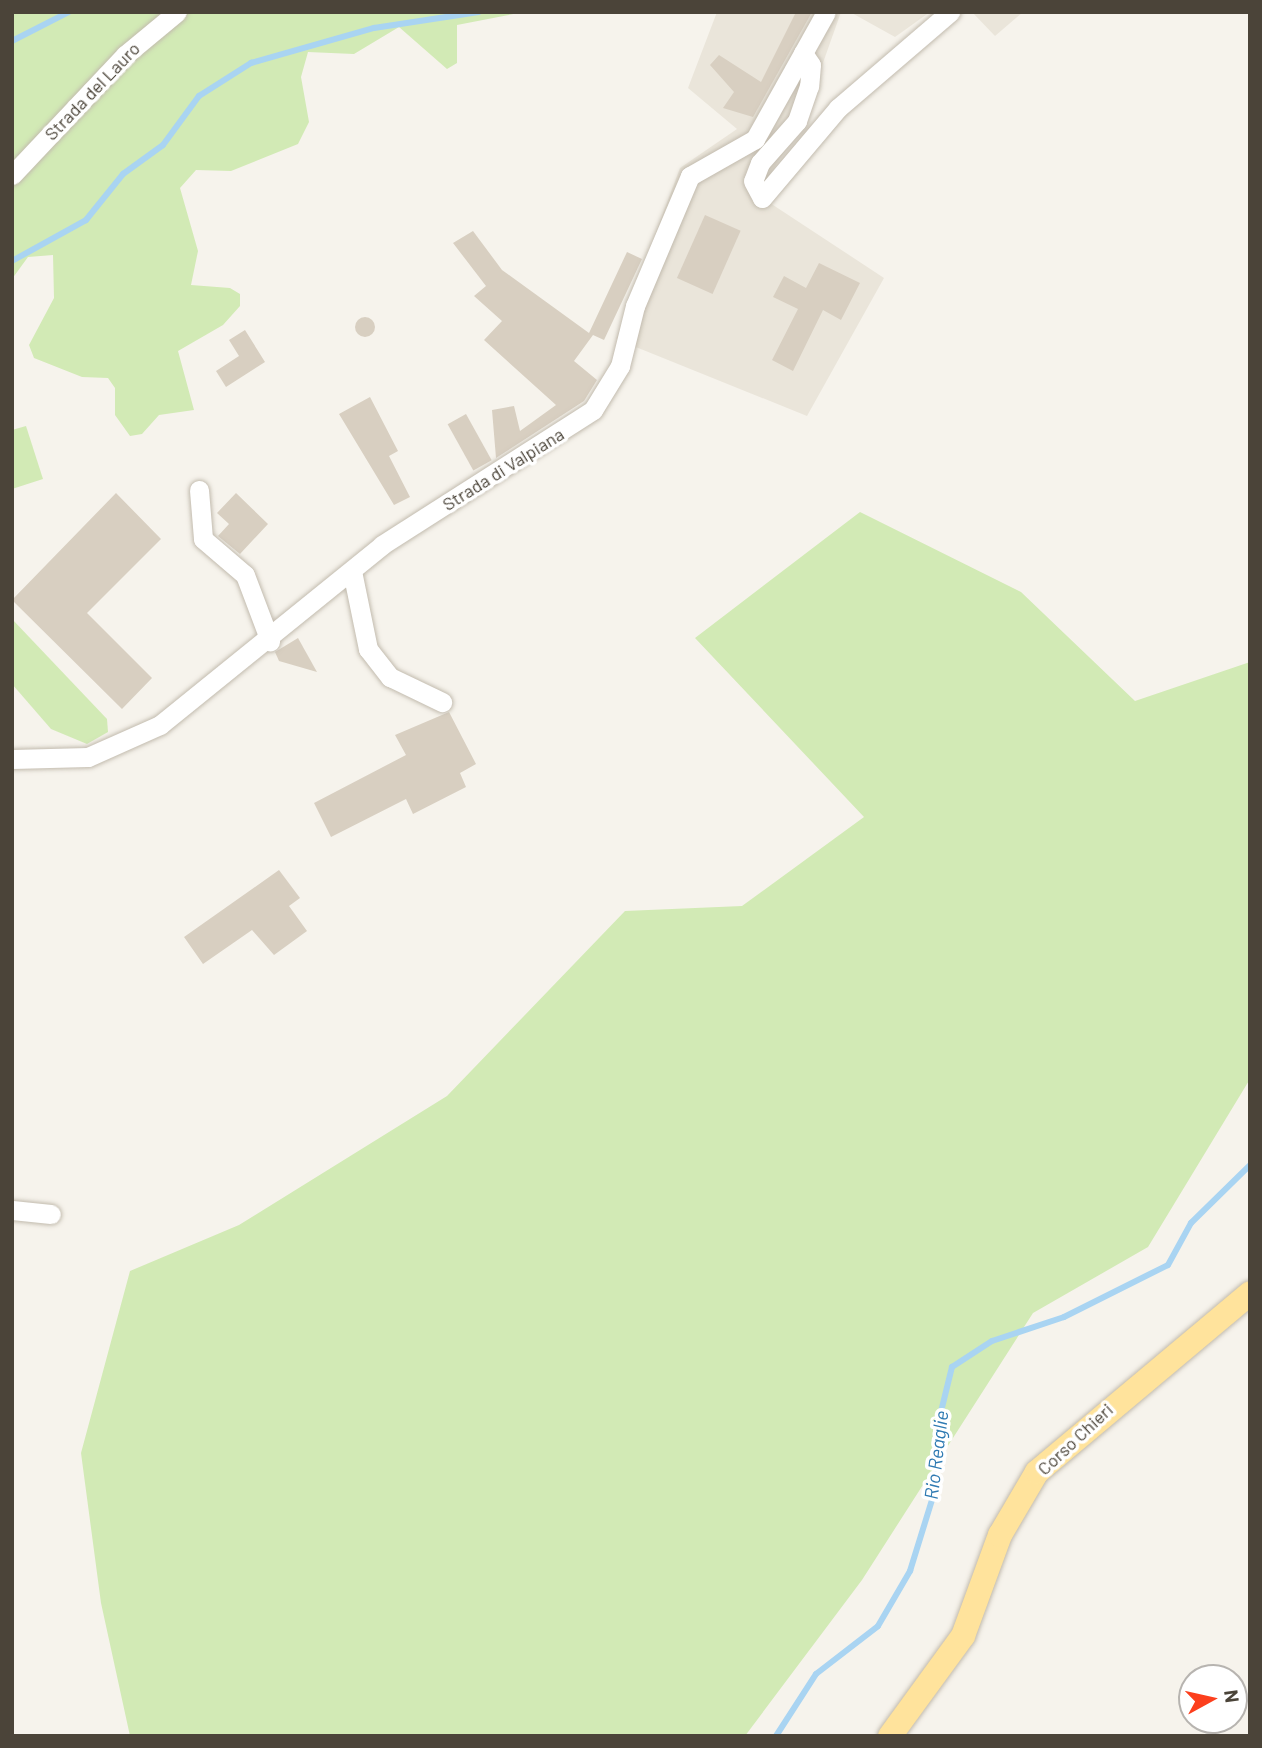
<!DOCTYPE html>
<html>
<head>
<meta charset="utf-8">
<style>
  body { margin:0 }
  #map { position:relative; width:1262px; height:1748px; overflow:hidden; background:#f6f3ec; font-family:Barlow,sans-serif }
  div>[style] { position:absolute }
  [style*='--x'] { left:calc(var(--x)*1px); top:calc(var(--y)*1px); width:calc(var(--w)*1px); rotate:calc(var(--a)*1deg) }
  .residential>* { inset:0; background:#eae5da }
  .green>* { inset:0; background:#d2eab5 }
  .stream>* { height:6px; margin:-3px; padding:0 3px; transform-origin:3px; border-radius:3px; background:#a9d4f2 }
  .building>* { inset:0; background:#d8cfc1; transform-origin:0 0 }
  .round { border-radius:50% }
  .roads { filter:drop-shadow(0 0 2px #c2bbae) drop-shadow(0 0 2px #c2bbae) }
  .minor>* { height:19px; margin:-9.5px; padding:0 9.5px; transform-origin:9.5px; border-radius:9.5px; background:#fff }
  .major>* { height:24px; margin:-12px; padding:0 12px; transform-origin:12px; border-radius:12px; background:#ffe39c }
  span { translate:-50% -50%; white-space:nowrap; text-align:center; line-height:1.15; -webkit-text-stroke:7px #fff; paint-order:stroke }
  .street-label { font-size:18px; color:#4b4439 }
  .water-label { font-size:19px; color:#2e7ab2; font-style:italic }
  .frame { position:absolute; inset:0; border:14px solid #4b4439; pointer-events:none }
  .north { position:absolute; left:1178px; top:1664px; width:70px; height:70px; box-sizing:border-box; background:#fff; border:2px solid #b7b4b0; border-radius:50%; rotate:82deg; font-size:19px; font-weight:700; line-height:28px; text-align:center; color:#4b4439 }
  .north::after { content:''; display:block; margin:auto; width:24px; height:32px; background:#fc3f1d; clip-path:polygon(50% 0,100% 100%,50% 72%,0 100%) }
</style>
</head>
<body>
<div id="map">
  <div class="residential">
    <i style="clip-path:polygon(717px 12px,841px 12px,802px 122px,758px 195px,884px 278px,807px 416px,616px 339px,680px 168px,737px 129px,688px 88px)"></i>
    <i style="clip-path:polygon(850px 12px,930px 12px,895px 37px)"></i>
    <i style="clip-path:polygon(972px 12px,1023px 12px,995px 36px)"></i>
  </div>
  <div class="green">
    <i style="clip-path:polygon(12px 12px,524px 12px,457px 25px,457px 63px,447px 69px,399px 27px,354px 54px,308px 52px,301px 77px,309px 122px,298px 144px,231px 171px,196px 170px,180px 188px,198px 251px,191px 285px,230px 288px,240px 294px,240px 306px,223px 325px,178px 351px,194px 410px,159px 415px,142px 434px,130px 436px,115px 415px,115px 388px,108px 378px,82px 377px,34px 358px,29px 345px,54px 298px,53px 255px,28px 257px,12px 279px)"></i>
    <i style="clip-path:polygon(26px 426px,43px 479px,12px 489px,12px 430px)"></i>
    <i style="clip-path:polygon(860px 512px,1021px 592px,1135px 701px,1250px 662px,1250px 1079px,1148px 1247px,1033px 1313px,862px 1580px,745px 1736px,130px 1736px,101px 1603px,81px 1453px,130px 1271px,239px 1225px,447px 1096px,625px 911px,742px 906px,864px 817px,695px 638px)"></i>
    <i style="clip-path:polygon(12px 619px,107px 719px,108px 732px,87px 744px,51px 729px,12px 684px)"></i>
  </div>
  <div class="stream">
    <i style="--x:12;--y:41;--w:64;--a:-27"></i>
    <i style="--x:12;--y:261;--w:85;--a:-29"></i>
    <i style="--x:86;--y:220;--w:59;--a:-51.2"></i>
    <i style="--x:123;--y:174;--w:49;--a:-35.9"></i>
    <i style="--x:163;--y:145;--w:61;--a:-53.7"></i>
    <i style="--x:199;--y:96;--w:62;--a:-32.4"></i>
    <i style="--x:251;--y:63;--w:128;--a:-15.9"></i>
    <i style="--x:374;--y:28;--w:106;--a:-8.7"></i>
    <i style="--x:776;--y:1736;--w:74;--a:-57.2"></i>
    <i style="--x:816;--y:1674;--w:78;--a:-37.7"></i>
    <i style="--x:878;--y:1626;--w:64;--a:-59.8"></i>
    <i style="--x:910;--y:1571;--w:88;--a:-72.8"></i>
    <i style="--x:936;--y:1487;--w:59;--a:-89"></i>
    <i style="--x:937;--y:1428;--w:63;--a:-76.2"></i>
    <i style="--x:952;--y:1367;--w:48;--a:-33"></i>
    <i style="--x:992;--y:1341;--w:76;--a:-18.4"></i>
    <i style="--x:1064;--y:1317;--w:116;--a:-26.6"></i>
    <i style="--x:1168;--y:1265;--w:48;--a:-61.3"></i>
    <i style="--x:1191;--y:1223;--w:83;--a:-44.5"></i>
  </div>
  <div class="building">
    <i style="clip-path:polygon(796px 12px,812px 12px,753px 117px,723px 108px,734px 92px,710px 65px,719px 55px,761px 82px)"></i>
    <i style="left:705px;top:215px;width:39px;height:69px;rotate:24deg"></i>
    <i style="clip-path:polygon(473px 231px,502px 270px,589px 333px,627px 252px,642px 259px,604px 340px,593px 335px,574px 361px,597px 380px,584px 401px,496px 458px,492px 410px,514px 406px,520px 431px,556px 405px,484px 340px,502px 321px,474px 296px,486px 286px,453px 243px)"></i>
    <i style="clip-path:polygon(819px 263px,860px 283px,841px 320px,823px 310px,793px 371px,772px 360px,798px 309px,773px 297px,784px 276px,806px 288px)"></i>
    <i class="round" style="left:355px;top:317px;width:20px;height:20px"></i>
    <i style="clip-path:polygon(245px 330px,265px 362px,226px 387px,216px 371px,239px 356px,229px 340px)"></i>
    <i style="clip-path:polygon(370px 397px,398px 451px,389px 456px,410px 497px,394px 505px,339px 414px)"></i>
    <i style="left:466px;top:414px;width:53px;height:21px;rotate:61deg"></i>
    <i style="clip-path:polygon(116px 493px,161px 539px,87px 613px,152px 678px,122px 709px,12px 600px)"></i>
    <i style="clip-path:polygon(236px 493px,268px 524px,240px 554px,218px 536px,229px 524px,217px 513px)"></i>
    <i style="clip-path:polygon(298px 638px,317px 672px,279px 661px,275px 652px)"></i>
    <i style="clip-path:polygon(449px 712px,476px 764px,460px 773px,466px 787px,413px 814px,406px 799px,331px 837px,314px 803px,406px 755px,395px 735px)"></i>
    <i style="clip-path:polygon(279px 870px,300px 898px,289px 906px,307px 931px,274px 955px,252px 930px,203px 964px,184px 937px)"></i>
  </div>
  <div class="roads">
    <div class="minor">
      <i style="--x:803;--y:53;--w:14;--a:56"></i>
      <i style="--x:811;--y:65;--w:21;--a:95"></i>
      <i style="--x:809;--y:86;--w:37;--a:109"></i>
      <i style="--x:797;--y:121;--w:56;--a:131.4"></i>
      <i style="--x:760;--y:163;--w:19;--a:111"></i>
      <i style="--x:753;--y:181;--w:19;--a:62"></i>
      <i style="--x:762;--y:198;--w:118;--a:-49.8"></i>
      <i style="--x:838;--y:108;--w:148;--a:-40.6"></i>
      <i style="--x:12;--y:175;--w:165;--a:-46.7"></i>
      <i style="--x:125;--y:55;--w:67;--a:-39.6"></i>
      <i style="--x:199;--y:490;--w:49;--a:85.3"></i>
      <i style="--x:203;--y:539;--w:55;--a:40.6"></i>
      <i style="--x:245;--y:575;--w:71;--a:69.3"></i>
      <i style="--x:352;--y:571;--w:80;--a:78.4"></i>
      <i style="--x:368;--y:649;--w:36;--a:52"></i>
      <i style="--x:390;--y:677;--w:58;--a:25.7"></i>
      <i style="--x:12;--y:759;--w:76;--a:-1.5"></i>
      <i style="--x:88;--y:757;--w:79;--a:-24"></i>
      <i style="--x:160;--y:725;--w:286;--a:-39"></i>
      <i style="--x:382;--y:545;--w:250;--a:-32.6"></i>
      <i style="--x:593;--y:410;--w:52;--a:-58.5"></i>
      <i style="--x:620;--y:366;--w:62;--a:-76"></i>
      <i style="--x:635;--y:306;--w:141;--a:-67.1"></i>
      <i style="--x:690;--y:176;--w:75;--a:-29.6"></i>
      <i style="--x:755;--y:139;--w:145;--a:-60.8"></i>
      <i style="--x:12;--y:1210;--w:39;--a:6"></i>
    </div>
    <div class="major">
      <i style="--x:890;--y:1736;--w:124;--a:-53.9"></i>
      <i style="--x:963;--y:1636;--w:108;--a:-69.9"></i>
      <i style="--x:1000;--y:1535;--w:73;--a:-59.6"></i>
      <i style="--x:1037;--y:1472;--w:278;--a:-40"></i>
    </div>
  </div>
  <div class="street-label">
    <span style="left:92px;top:91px;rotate:-46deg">Strada del Lauro</span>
    <span style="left:503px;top:469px;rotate:-32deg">Strada di Valpiana</span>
    <span style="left:1075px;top:1439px;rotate:-43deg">Corso Chieri</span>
  </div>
  <div class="water-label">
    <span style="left:936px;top:1455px;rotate:-83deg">Rio Reaglie</span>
  </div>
  <div class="frame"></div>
  <div class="north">N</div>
</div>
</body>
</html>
